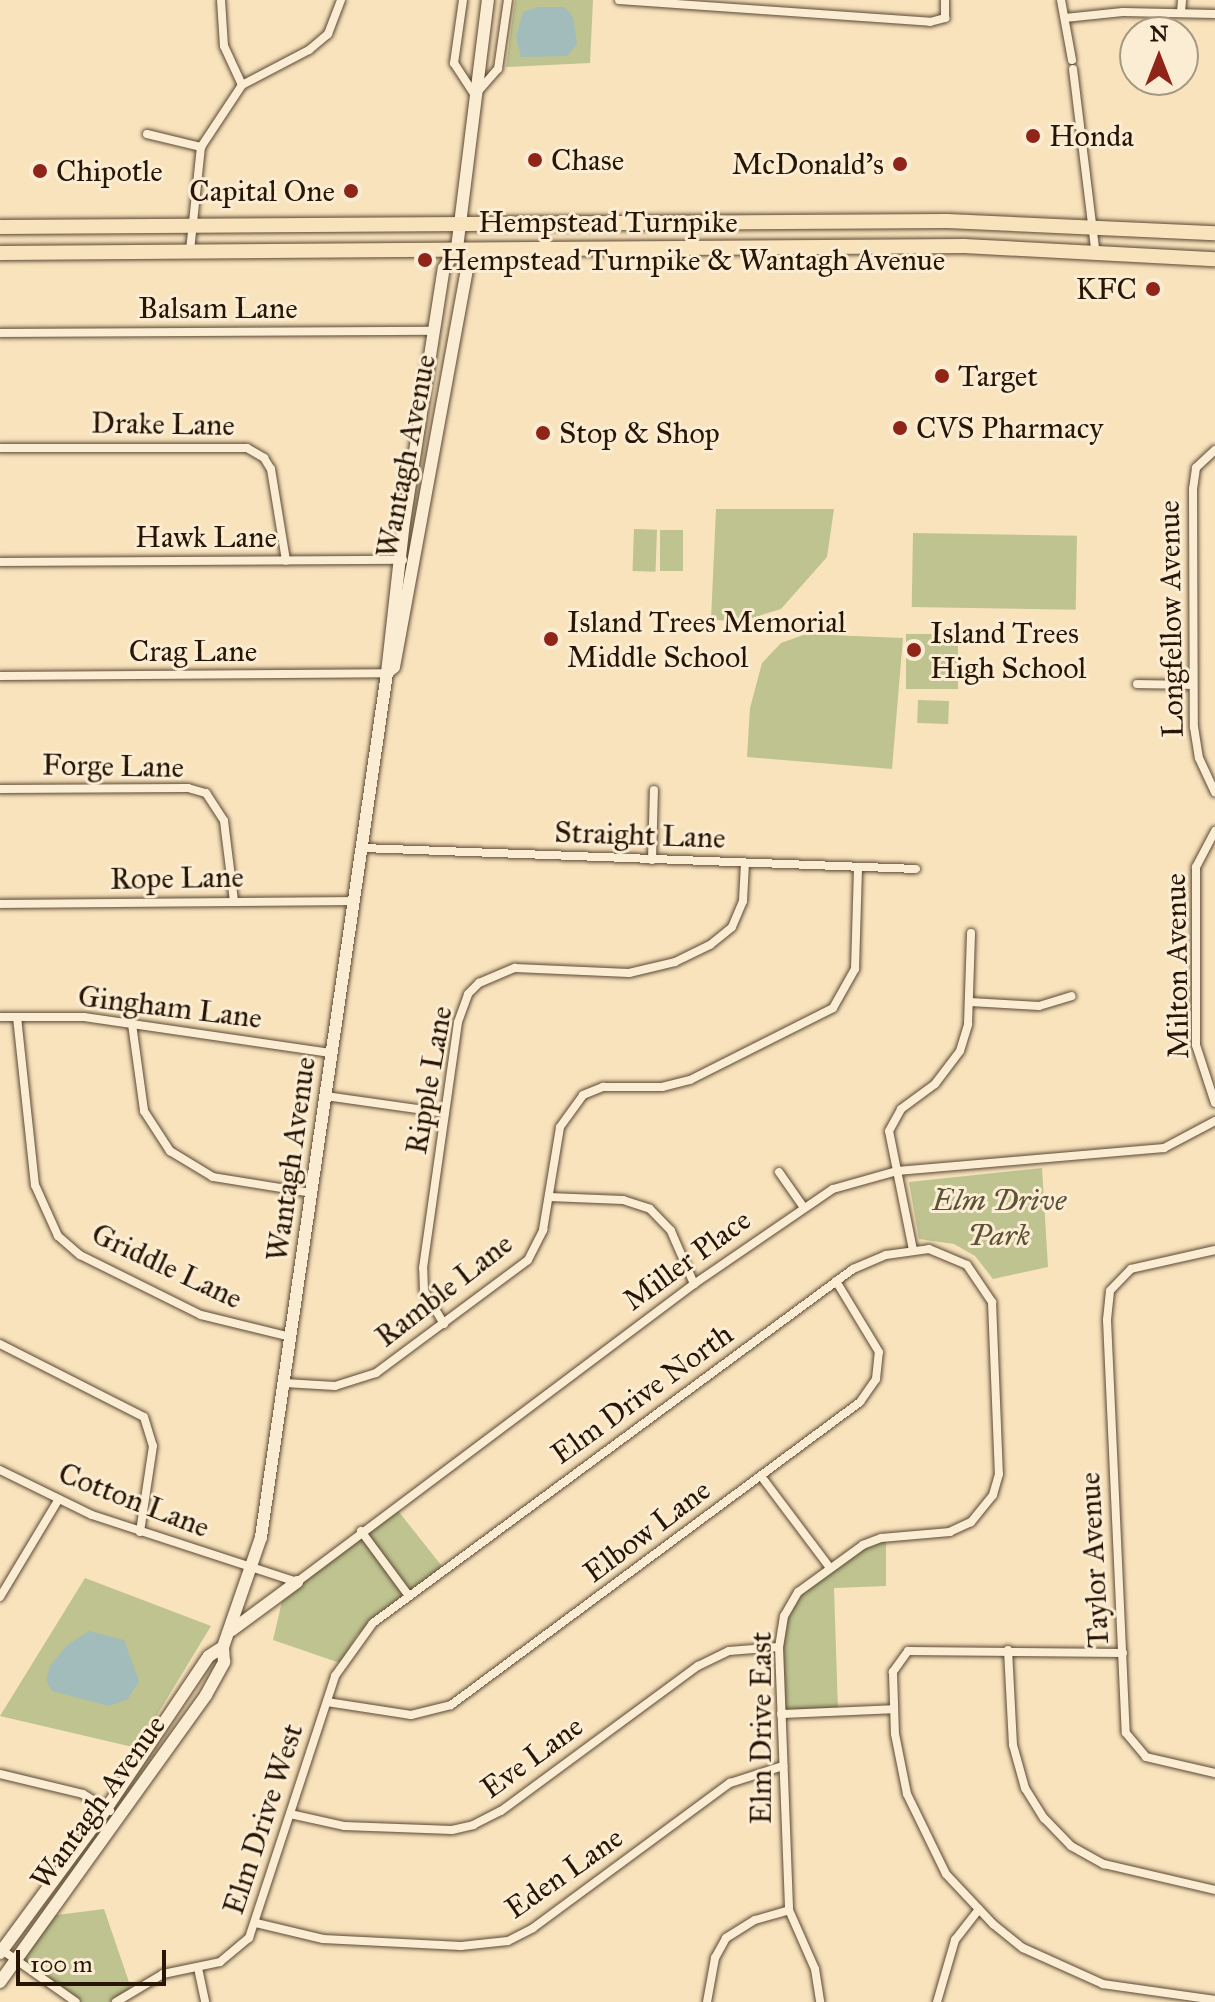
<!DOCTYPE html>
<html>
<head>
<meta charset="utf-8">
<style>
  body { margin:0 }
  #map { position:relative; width:1215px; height:2002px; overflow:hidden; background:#f8e3bd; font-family:"IM FELL Great Primer",serif }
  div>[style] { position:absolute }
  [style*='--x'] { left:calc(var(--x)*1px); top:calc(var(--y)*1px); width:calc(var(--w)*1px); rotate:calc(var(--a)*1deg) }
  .green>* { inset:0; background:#bec390; transform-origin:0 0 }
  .water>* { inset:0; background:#a2bbbb }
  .roads { filter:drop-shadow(0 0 2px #5c4833) drop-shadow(0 0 2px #5c4833) }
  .minor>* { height:8px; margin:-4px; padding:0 4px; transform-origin:4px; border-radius:4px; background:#faedd4 }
  .secondary>* { height:12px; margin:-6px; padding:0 6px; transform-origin:6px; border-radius:6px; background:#faedd4 }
  .primary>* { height:14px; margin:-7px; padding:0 7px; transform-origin:7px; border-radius:7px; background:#f8e3bd }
  .dots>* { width:22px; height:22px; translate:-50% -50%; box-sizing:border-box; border:4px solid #faedd4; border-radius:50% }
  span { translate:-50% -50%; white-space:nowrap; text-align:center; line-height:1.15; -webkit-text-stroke:6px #faedd4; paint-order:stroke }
  .poi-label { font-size:30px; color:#281505 }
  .left { translate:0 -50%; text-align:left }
  .right { translate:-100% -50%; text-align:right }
  .street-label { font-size:30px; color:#281505 }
  .park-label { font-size:30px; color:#5c5236; font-style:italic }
  .north { position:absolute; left:1119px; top:16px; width:80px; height:80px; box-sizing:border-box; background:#faedd4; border:2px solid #a69781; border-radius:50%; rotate:0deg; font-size:22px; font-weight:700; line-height:32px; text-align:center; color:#281505 }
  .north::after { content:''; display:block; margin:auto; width:28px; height:36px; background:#8f2418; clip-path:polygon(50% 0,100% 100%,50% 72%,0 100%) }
  .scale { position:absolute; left:16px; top:1950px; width:150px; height:36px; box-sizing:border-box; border:4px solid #281505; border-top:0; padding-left:10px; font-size:24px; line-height:28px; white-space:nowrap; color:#281505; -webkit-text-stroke:6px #faedd4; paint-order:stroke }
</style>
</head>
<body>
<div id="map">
  <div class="green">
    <i style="clip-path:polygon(515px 0,593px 0,590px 63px,506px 67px)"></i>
    <i style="clip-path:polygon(716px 509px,834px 509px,827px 557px,781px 609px,742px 621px,711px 620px)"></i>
    <i style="left:634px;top:529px;width:23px;height:42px;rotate:2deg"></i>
    <i style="left:660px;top:530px;width:23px;height:41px"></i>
    <i style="left:913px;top:533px;width:164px;height:74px;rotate:1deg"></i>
    <i style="clip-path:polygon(806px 634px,903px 638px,892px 769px,747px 757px,750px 708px,762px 663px,781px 643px)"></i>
    <i style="left:906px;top:634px;width:52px;height:55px"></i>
    <i style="left:918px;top:700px;width:31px;height:23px;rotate:2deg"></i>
    <i style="clip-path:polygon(1042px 1168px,1048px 1267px,993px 1279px,975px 1256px,954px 1244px,919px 1239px,909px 1182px)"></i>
    <i style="clip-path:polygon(395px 1507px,445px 1570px,357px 1635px,340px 1663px,273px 1640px,284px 1593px)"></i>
    <i style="clip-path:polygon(886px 1539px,886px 1586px,834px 1588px,838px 1710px,782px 1712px,782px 1629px,799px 1594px,863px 1547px)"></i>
    <i style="clip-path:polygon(85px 1578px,211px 1626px,137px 1748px,0 1716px)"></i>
    <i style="clip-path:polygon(104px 1909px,131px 1988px,113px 2002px,78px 2002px,12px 1956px,41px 1917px)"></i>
  </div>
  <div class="water">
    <i style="clip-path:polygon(538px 7px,565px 7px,573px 17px,577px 44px,567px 56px,521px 57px,516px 36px,523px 12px)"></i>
    <i style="clip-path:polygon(89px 1631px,124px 1640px,139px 1681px,128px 1699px,109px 1706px,52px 1691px,46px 1680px,50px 1666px,66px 1646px)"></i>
  </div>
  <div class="roads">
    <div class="minor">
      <i style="--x:221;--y:0;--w:46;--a:86.3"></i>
      <i style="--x:224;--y:46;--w:43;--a:65.2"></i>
      <i style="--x:463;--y:0;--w:64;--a:98.1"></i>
      <i style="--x:454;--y:63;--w:38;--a:57"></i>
      <i style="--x:475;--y:95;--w:35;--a:-49"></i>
      <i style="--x:498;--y:69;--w:70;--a:-81.8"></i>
      <i style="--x:619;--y:0;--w:312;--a:4"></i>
      <i style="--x:930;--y:22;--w:16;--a:-15"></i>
      <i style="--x:945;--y:18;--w:18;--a:-90"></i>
      <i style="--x:1061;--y:0;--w:61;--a:79.6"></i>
      <i style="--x:1181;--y:12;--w:12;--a:-85"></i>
      <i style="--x:1065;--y:18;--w:58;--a:-5.9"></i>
      <i style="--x:1123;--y:12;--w:92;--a:1.2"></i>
      <i style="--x:1073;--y:69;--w:181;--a:83"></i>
      <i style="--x:147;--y:134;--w:56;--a:13.5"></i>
      <i style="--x:190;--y:251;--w:105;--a:-84"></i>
      <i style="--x:201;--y:147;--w:74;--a:-56.5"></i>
      <i style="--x:242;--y:85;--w:76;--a:-27.6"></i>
      <i style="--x:309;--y:50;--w:25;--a:-40"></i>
      <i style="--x:328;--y:34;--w:36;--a:-69"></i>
      <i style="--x:0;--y:333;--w:435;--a:-0.3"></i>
      <i style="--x:0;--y:448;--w:247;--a:0"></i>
      <i style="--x:247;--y:448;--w:20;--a:30"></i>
      <i style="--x:264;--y:458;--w:13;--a:58"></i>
      <i style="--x:271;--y:469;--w:93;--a:80.7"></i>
      <i style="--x:1215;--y:450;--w:26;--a:137"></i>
      <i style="--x:1196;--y:468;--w:21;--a:98"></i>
      <i style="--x:1193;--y:489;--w:238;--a:89.8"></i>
      <i style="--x:1194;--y:727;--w:31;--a:81"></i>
      <i style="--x:1199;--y:758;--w:38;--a:65"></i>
      <i style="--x:0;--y:562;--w:403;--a:-0.3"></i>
      <i style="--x:0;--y:676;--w:387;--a:-0.4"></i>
      <i style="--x:1137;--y:684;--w:56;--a:1"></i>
      <i style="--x:0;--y:789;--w:188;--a:-0.3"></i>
      <i style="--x:188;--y:788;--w:19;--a:16"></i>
      <i style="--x:206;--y:793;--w:33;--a:57"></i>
      <i style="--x:224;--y:821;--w:81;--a:82.9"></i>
      <i style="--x:1215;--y:831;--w:41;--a:117.8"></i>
      <i style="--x:1196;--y:867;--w:178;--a:90"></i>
      <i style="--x:1196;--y:1045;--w:61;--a:71.9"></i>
      <i style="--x:363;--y:848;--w:553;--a:2.17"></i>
      <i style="--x:652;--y:860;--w:70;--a:-88.4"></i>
      <i style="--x:0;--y:904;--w:354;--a:-0.5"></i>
      <i style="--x:970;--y:1002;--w:69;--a:3.3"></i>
      <i style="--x:1039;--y:1006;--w:34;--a:-17"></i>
      <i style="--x:0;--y:1017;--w:84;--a:0"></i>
      <i style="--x:84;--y:1017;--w:251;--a:8.3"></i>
      <i style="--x:17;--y:1017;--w:169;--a:83.9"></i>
      <i style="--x:35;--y:1185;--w:56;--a:65.7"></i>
      <i style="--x:58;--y:1236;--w:29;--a:41"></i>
      <i style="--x:80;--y:1255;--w:135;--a:26.4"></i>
      <i style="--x:201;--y:1315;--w:93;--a:13.7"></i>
      <i style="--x:132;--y:1024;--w:88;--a:82.1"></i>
      <i style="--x:144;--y:1111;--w:48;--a:57"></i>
      <i style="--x:170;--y:1151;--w:50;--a:31.2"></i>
      <i style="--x:213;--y:1177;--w:100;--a:9.2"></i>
      <i style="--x:326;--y:1096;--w:120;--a:8.1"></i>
      <i style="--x:779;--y:1172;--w:40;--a:55.1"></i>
      <i style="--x:549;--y:1197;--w:74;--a:2.3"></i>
      <i style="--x:623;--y:1200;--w:28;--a:18"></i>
      <i style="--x:650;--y:1209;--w:30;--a:46"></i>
      <i style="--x:671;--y:1231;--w:58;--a:66.5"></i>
      <i style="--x:913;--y:1250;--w:121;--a:-101.4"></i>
      <i style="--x:889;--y:1131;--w:25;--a:-61"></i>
      <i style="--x:901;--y:1109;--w:42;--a:-36.3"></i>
      <i style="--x:935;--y:1084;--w:41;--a:-52.9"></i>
      <i style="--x:960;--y:1051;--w:28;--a:-73"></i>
      <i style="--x:968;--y:1024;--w:91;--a:-88.1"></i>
      <i style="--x:1215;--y:1250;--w:86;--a:167.3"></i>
      <i style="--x:1131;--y:1269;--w:30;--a:134"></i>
      <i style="--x:1110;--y:1291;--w:29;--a:96"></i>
      <i style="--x:1107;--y:1320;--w:413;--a:87.4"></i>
      <i style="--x:1126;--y:1733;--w:31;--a:50"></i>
      <i style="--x:1146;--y:1757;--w:71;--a:13.1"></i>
      <i style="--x:444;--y:1324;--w:39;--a:-121"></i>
      <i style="--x:424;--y:1291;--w:23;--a:-92"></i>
      <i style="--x:423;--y:1268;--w:248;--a:-81.9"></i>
      <i style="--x:458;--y:1022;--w:30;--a:-70"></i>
      <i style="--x:468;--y:994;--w:16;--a:-45"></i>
      <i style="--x:479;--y:983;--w:39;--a:-23"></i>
      <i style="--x:515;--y:968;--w:114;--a:2.5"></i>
      <i style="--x:629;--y:973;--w:47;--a:-13.4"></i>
      <i style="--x:675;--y:962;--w:39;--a:-26"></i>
      <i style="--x:710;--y:945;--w:28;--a:-39"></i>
      <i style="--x:732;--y:927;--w:28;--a:-67"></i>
      <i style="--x:743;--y:901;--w:37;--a:-87"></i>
      <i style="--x:0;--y:1344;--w:161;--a:26.9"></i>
      <i style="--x:144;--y:1417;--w:30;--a:73"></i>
      <i style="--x:153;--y:1446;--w:87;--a:98.6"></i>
      <i style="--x:285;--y:1383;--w:50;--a:3.4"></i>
      <i style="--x:335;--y:1386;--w:43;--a:-17.6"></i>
      <i style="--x:376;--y:1373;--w:189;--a:-36.6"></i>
      <i style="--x:528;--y:1260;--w:34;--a:-63"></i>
      <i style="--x:543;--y:1230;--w:104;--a:-80.6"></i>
      <i style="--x:560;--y:1127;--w:39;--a:-54"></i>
      <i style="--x:583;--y:1095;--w:22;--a:-22"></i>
      <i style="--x:603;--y:1087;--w:59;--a:0"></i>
      <i style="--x:662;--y:1087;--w:29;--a:-14"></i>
      <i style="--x:690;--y:1080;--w:160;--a:-26.7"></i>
      <i style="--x:833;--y:1008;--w:45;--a:-60.6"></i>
      <i style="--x:855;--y:969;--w:101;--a:-88.3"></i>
      <i style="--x:0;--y:1470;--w:102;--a:26.1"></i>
      <i style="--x:92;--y:1515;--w:216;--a:18.1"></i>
      <i style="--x:297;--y:1582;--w:496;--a:-36.9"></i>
      <i style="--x:694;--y:1284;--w:168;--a:-34.4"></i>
      <i style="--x:833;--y:1189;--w:66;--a:-15.7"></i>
      <i style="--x:897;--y:1171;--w:268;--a:-4.9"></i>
      <i style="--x:1164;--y:1148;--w:58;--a:-27.9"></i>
      <i style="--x:761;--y:1476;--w:115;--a:53.1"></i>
      <i style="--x:361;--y:1531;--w:81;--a:53.6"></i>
      <i style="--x:0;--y:1597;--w:114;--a:-59"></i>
      <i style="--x:1008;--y:1650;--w:95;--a:87"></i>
      <i style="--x:1013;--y:1745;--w:45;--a:74.4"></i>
      <i style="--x:1025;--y:1788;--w:36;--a:58"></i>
      <i style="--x:1044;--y:1818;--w:39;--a:46"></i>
      <i style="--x:1071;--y:1846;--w:38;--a:29"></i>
      <i style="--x:1104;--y:1864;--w:114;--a:13.2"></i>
      <i style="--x:1123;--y:1653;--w:215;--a:-179.5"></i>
      <i style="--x:908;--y:1651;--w:26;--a:126"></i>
      <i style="--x:893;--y:1672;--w:62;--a:88.2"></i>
      <i style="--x:895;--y:1734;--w:61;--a:78.7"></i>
      <i style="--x:907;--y:1794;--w:89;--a:64"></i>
      <i style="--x:946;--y:1874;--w:69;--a:46.8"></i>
      <i style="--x:993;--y:1924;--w:38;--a:39"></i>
      <i style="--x:1023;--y:1948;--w:88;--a:24.2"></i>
      <i style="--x:1103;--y:1984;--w:113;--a:8.1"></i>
      <i style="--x:327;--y:1702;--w:85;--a:8.8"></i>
      <i style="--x:411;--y:1715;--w:41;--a:-14"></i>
      <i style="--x:451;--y:1705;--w:509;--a:-36.53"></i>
      <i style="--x:860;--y:1402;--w:28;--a:-55"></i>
      <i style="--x:876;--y:1379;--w:27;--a:-84"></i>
      <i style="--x:879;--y:1352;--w:83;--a:-121.2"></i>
      <i style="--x:781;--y:1714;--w:113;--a:-2.5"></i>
      <i style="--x:0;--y:1774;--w:85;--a:13.5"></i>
      <i style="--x:83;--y:1794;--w:32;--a:32"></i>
      <i style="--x:290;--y:1814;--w:55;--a:12.5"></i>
      <i style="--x:344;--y:1826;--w:108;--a:2.1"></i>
      <i style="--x:452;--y:1830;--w:22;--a:-13"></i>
      <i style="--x:473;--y:1825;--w:31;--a:-27"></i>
      <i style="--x:501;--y:1811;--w:245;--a:-36.4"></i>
      <i style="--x:698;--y:1666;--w:34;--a:-26"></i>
      <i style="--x:729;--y:1651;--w:50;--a:-4.6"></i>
      <i style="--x:256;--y:1923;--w:69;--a:13.4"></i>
      <i style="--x:323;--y:1939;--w:138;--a:2.9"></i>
      <i style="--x:461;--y:1946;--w:47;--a:-6.1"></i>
      <i style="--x:508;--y:1941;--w:28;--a:-27"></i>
      <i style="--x:533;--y:1928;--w:245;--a:-36.4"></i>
      <i style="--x:730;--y:1783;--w:56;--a:-17.8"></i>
      <i style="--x:2;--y:1950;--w:90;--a:35.1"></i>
      <i style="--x:198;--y:1968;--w:35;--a:78"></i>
      <i style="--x:116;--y:2002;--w:55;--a:-30.8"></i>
      <i style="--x:163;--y:1974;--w:58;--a:-11.9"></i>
      <i style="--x:220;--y:1962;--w:38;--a:-40"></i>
      <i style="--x:249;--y:1938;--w:276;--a:-71.8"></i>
      <i style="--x:335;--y:1676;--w:65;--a:-54.4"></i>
      <i style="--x:373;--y:1623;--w:596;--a:-36.41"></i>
      <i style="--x:853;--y:1269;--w:36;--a:-23"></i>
      <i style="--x:886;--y:1255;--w:43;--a:-7.9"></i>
      <i style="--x:929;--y:1249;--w:41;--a:22.8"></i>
      <i style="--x:967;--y:1265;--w:45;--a:56"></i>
      <i style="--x:992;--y:1302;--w:172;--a:87.7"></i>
      <i style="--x:999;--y:1474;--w:22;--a:106"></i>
      <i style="--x:993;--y:1495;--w:35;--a:129"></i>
      <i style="--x:971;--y:1522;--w:23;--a:155"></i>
      <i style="--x:950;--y:1532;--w:69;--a:175"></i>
      <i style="--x:881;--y:1538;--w:19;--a:159"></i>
      <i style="--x:863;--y:1545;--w:80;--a:144.1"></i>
      <i style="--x:798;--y:1592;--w:28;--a:120"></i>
      <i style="--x:784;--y:1616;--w:31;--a:99"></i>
      <i style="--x:779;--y:1647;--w:263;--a:87.8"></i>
      <i style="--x:789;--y:1910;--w:64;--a:66.2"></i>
      <i style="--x:815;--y:1969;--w:33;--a:81"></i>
      <i style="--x:707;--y:2002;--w:45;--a:-79.7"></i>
      <i style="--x:715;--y:1958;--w:23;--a:-61"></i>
      <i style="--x:726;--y:1938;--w:34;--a:-32"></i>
      <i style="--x:755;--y:1920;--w:35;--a:-16"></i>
      <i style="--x:937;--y:2002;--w:65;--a:-73.8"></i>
      <i style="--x:955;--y:1940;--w:39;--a:-52"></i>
    </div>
    <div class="secondary">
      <i style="--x:387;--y:673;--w:9;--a:-41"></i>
      <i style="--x:394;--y:667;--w:404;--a:-79.6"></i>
      <i style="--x:467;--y:270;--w:24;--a:-114"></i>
      <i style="--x:232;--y:1630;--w:81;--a:-36.4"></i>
      <i style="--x:0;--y:1953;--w:179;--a:-53.6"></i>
      <i style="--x:106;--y:1809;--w:184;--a:-56.1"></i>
      <i style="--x:209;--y:1656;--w:17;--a:-33"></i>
      <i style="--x:223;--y:1647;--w:116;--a:-70.9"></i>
      <i style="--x:261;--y:1537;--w:873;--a:-81.7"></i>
      <i style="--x:387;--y:673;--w:152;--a:-83.6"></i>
      <i style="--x:404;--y:522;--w:257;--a:-81.1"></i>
      <i style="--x:444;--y:268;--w:24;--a:-57"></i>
      <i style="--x:457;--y:248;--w:250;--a:-82.9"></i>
      <i style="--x:0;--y:1982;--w:353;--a:-54.3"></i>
      <i style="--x:206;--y:1695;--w:38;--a:-61"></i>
      <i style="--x:224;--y:1662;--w:15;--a:-94"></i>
    </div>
    <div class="primary">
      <i style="--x:0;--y:227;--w:947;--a:-0.36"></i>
      <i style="--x:947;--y:221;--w:268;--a:2.6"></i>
      <i style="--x:0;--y:253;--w:964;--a:-0.42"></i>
      <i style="--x:964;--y:246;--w:251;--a:3"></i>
    </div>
  </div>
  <div class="dots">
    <i style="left:1033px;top:136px;background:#8f2418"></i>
    <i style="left:535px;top:160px;background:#8f2418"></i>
    <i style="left:900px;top:164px;background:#8f2418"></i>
    <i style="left:40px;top:171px;background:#8f2418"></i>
    <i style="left:351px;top:191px;background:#8f2418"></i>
    <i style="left:425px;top:260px;background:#8f2418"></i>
    <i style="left:1153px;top:289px;background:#8f2418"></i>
    <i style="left:942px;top:376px;background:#8f2418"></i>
    <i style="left:900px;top:428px;background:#8f2418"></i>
    <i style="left:543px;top:433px;background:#8f2418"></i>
    <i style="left:551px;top:639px;background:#8f2418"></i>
    <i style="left:914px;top:650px;background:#8f2418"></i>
  </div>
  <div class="poi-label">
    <span class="left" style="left:1049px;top:136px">Honda</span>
    <span class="left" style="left:551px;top:160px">Chase</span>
    <span class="right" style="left:884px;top:164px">McDonald's</span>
    <span class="left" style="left:56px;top:171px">Chipotle</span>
    <span class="right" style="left:335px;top:191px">Capital One</span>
    <span class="left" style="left:441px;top:260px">Hempstead Turnpike &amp; Wantagh Avenue</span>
    <span class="right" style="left:1137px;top:289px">KFC</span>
    <span class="left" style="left:958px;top:376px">Target</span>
    <span class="left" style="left:916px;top:428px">CVS Pharmacy</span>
    <span class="left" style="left:559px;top:433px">Stop &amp; Shop</span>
    <span class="left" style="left:567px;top:639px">Island Trees Memorial<br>Middle School</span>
    <span class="left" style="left:930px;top:650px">Island Trees<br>High School</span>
  </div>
  <div class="street-label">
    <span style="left:608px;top:222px">Hempstead Turnpike</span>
    <span style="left:218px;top:308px">Balsam Lane</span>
    <span style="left:163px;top:424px;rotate:1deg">Drake Lane</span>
    <span style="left:406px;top:456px;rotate:-79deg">Wantagh Avenue</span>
    <span style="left:206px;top:537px">Hawk Lane</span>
    <span style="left:1171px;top:619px;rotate:-91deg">Longfellow Avenue</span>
    <span style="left:193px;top:651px">Crag Lane</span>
    <span style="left:113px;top:766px;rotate:1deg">Forge Lane</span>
    <span style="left:640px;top:835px;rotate:2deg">Straight Lane</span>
    <span style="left:177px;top:878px;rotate:-1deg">Rope Lane</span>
    <span style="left:1177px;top:966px;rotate:-91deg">Milton Avenue</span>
    <span style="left:170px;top:1007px;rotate:7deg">Gingham Lane</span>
    <span style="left:429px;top:1080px;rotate:-80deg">Ripple Lane</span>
    <span style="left:291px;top:1159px;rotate:-82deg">Wantagh Avenue</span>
    <span style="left:687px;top:1260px;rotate:-36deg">Miller Place</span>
    <span style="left:167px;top:1266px;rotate:25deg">Griddle Lane</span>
    <span style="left:444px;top:1290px;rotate:-38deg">Ramble Lane</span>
    <span style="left:642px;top:1394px;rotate:-36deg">Elm Drive North</span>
    <span style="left:134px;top:1500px;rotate:21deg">Cotton Lane</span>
    <span style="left:647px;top:1531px;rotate:-37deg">Elbow Lane</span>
    <span style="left:1094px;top:1560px;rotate:-93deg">Taylor Avenue</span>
    <span style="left:761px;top:1728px;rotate:-90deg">Elm Drive East</span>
    <span style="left:532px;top:1757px;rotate:-36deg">Eve Lane</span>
    <span style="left:98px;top:1802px;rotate:-54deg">Wantagh Avenue</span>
    <span style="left:263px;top:1819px;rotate:-72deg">Elm Drive West</span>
    <span style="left:564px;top:1873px;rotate:-35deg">Eden Lane</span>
  </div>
  <div class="park-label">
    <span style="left:999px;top:1217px">Elm Drive<br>Park</span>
  </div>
  <div class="north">N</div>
  <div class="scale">100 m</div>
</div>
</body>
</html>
